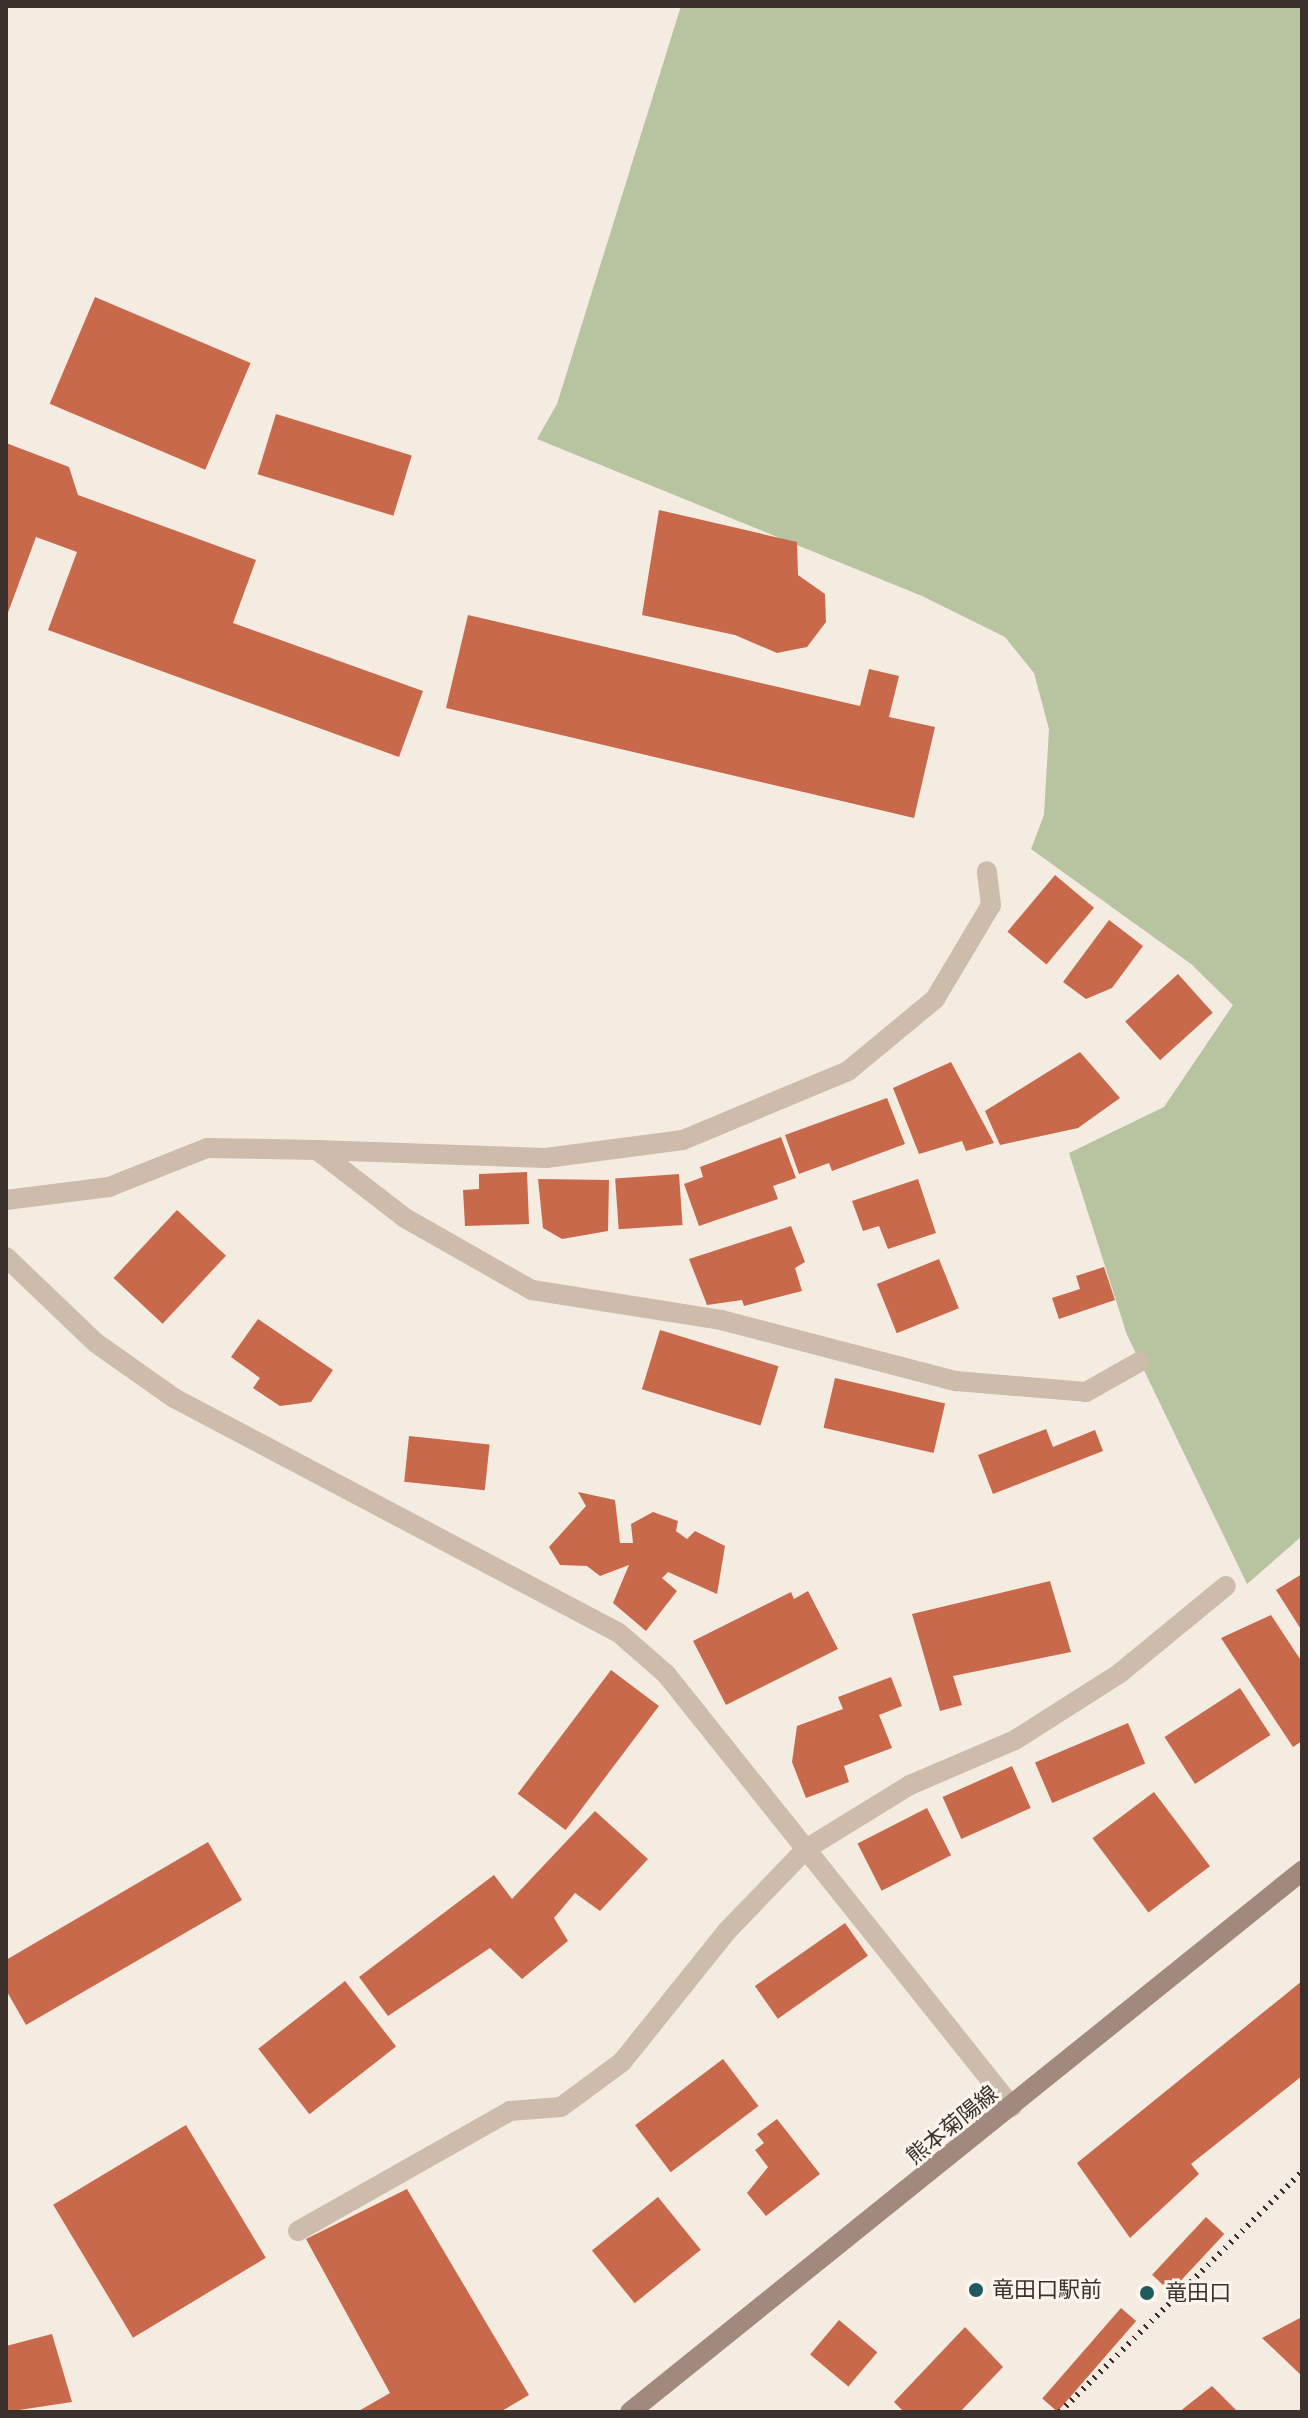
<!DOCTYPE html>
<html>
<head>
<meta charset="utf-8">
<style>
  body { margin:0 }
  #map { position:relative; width:1308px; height:2418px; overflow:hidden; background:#f4ebe1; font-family:Signika,"Noto Sans JP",sans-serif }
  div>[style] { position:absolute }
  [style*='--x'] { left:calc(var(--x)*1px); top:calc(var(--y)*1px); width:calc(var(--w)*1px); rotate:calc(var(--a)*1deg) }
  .green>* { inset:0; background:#b8c4a0 }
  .building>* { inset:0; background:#c8694b; transform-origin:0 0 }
  .service>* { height:20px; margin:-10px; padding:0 10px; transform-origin:10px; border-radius:10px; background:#cdbbac }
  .minor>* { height:20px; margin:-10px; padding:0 10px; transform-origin:10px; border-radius:10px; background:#cdbbac }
  .secondary>* { height:20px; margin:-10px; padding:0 10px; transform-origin:10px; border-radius:10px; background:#a18a7d }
  .rail>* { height:6px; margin-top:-3px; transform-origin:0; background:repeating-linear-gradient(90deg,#3b302b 0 2px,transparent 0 8px) }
  .dots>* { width:22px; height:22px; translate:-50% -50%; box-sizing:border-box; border:4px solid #fbf5ee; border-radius:50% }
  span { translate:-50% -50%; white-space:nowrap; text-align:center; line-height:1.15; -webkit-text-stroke:6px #fbf5ee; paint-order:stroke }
  .street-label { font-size:22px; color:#3b302b }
  .poi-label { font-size:22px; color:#3b302b }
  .left { translate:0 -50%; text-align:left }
  .frame { position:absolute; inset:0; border:8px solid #3b302b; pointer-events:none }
</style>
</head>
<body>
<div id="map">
  <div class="green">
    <i style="clip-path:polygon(681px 6px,1302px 6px,1302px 1536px,1247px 1584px,1127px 1335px,1069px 1153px,1164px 1107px,1233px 1005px,1191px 964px,1031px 849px,1044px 815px,1049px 729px,1034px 673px,1005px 637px,922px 596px,537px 439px,557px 404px)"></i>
  </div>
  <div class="building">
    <i style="left:95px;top:297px;width:169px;height:116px;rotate:23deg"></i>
    <i style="left:276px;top:414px;width:142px;height:63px;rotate:17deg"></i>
    <i style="clip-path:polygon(6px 443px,69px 467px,78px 495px,256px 560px,233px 623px,423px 691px,399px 757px,48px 630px,77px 552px,36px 537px,6px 618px)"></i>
    <i style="clip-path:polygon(659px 510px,797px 542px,798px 575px,825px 594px,826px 622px,807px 647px,777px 653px,735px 635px,642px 615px)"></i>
    <i style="clip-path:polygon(468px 615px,860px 706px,869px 669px,899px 676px,889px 717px,935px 727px,914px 818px,446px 708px)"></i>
    <i style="left:1055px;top:875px;width:51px;height:74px;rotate:40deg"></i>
    <i style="clip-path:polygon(1109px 920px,1143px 946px,1112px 988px,1086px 999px,1063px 982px)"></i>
    <i style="left:1178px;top:974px;width:52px;height:71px;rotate:48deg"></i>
    <i style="clip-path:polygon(1080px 1052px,1120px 1098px,1078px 1128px,1000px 1145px,985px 1111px)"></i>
    <i style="clip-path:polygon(951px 1062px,994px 1143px,966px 1151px,962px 1141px,919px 1154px,893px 1088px)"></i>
    <i style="clip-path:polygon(887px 1098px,905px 1144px,832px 1171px,829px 1163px,799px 1174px,785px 1135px)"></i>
    <i style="clip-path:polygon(781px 1137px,796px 1178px,773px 1186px,778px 1199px,699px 1226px,684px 1184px,703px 1177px,700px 1167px)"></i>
    <i style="clip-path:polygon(527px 1172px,529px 1224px,465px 1226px,463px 1190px,479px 1189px,479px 1174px)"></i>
    <i style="left:679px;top:1174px;width:51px;height:64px;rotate:86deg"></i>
    <i style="clip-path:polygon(538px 1179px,609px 1180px,608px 1231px,562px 1239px,543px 1228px)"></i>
    <i style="clip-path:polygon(918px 1179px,936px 1233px,888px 1249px,879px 1226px,863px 1231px,852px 1201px)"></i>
    <i style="left:177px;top:1210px;width:67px;height:93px;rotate:43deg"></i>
    <i style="clip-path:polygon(791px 1226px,805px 1262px,795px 1268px,802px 1291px,744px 1306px,742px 1300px,707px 1305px,689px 1259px)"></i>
    <i style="left:939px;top:1259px;width:53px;height:67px;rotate:68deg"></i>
    <i style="clip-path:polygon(1104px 1267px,1115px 1300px,1059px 1319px,1052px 1298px,1080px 1289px,1076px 1276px)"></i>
    <i style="clip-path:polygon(258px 1319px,333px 1370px,311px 1402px,280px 1406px,253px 1388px,260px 1378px,231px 1357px)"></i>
    <i style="left:660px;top:1330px;width:124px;height:62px;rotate:17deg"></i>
    <i style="left:835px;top:1378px;width:113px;height:51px;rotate:13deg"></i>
    <i style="clip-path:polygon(1046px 1429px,1053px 1447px,1095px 1430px,1103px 1451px,993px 1494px,978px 1455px)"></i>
    <i style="left:409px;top:1436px;width:81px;height:46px;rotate:6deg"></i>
    <i style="clip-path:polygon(578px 1492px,615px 1500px,620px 1543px,633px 1543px,631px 1524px,653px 1512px,678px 1521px,676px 1531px,687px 1539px,695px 1531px,725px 1546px,717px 1594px,668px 1572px,662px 1578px,677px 1591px,646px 1631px,613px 1603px,629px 1565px,600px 1576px,587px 1566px,560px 1565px,549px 1547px,586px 1506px)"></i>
    <i style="clip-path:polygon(1302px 1574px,1302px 1631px,1276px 1590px)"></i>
    <i style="clip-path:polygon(1050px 1581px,1071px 1652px,953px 1676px,962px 1705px,940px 1711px,912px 1614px)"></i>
    <i style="clip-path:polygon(808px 1591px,838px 1649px,726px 1705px,693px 1641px,791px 1592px,794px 1599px)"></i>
    <i style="clip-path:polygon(1271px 1615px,1302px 1662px,1302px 1741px,1293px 1747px,1221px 1638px)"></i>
    <i style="left:611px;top:1670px;width:60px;height:155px;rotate:37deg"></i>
    <i style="clip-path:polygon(891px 1677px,902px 1706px,879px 1715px,892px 1748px,844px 1766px,849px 1782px,806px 1798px,792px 1762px,797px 1726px,843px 1709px,838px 1697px)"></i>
    <i style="left:1240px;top:1688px;width:56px;height:90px;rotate:57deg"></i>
    <i style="left:1128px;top:1723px;width:44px;height:101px;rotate:67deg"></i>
    <i style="left:1012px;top:1766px;width:46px;height:76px;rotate:66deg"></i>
    <i style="left:1154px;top:1792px;width:93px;height:77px;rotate:53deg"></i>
    <i style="left:927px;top:1808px;width:53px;height:78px;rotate:63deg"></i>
    <i style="clip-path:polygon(595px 1811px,648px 1859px,600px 1911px,575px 1893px,554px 1918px,568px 1941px,522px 1979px,490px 1948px,388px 2016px,359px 1977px,494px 1875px,512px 1899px)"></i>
    <i style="clip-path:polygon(208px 1842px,242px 1900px,26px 2025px,6px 1990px,6px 1960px)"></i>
    <i style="left:845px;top:1923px;width:40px;height:110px;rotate:55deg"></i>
    <i style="left:345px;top:1981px;width:83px;height:110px;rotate:52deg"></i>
    <i style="clip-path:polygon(1302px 1981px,1302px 2076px,1191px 2164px,1199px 2174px,1130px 2238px,1077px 2163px)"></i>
    <i style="left:723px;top:2059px;width:59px;height:110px;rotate:53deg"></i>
    <i style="clip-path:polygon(777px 2119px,820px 2174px,766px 2216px,747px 2193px,768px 2167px,755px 2150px,764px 2143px,757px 2134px)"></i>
    <i style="left:186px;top:2125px;width:155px;height:155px;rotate:59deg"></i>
    <i style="clip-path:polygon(407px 2189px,529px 2395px,500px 2412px,357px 2412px,390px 2393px,306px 2239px)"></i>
    <i style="left:658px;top:2197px;width:68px;height:85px;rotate:51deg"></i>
    <i style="left:1206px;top:2217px;width:25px;height:79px;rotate:43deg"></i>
    <i style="left:1121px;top:2308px;width:20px;height:120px;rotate:41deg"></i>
    <i style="clip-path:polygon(1300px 2318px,1302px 2319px,1302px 2376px,1262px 2338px)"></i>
    <i style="left:839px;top:2320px;width:50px;height:45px;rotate:40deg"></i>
    <i style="clip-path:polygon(965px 2327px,1003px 2367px,960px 2412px,904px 2412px,894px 2402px)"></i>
    <i style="clip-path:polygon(52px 2334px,72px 2402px,6px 2412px,6px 2346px)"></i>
    <i style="clip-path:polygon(1212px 2386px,1238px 2412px,1179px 2412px)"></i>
  </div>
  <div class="service">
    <i style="--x:317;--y:1150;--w:229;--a:2"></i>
    <i style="--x:546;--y:1158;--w:138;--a:-7.5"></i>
    <i style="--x:683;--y:1140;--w:179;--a:-22.7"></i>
    <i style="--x:848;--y:1071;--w:113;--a:-39.6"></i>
    <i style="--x:935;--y:999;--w:109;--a:-59.2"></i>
    <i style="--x:991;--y:905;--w:34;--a:-97"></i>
  </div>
  <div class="minor">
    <i style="--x:6;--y:1200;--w:104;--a:-7.2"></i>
    <i style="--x:109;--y:1187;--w:105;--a:-21.7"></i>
    <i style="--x:207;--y:1148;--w:110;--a:1"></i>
    <i style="--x:317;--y:1150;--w:111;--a:37.7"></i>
    <i style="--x:405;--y:1218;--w:146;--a:29.6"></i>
    <i style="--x:532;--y:1290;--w:191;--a:9"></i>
    <i style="--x:721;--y:1320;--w:243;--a:14.6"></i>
    <i style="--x:956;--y:1381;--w:130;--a:4.8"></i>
    <i style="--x:1086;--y:1392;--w:61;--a:-29.5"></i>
    <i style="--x:6;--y:1257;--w:124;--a:43.7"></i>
    <i style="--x:96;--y:1343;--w:95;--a:35.2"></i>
    <i style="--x:174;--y:1398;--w:503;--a:27.84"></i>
    <i style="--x:619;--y:1633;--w:62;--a:41.1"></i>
    <i style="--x:666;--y:1674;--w:554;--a:51.37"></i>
    <i style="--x:298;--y:2231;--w:244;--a:-29.5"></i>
    <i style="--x:510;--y:2111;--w:51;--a:-4.5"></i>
    <i style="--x:561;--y:2107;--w:76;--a:-36.4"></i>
    <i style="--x:622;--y:2062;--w:168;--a:-51.3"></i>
    <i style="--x:727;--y:1931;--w:114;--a:-46.1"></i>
    <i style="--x:806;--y:1849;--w:122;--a:-31.6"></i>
    <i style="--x:910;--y:1785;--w:114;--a:-23.2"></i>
    <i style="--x:1015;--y:1740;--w:125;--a:-32.5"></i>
    <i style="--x:1120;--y:1673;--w:137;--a:-39.4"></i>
  </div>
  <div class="secondary">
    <i style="--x:630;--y:2412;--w:863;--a:-38.84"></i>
  </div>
  <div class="rail">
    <i style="--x:1060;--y:2412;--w:341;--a:-44.8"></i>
  </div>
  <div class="dots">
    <i style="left:976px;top:2290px;background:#1f5a5e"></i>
    <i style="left:1147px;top:2293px;background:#1f5a5e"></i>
  </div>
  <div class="street-label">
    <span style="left:952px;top:2125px;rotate:-39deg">熊本菊陽線</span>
  </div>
  <div class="poi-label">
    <span class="left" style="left:992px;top:2290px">竜田口駅前</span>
    <span class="left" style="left:1165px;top:2293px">竜田口</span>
  </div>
  <div class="frame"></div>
</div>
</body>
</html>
